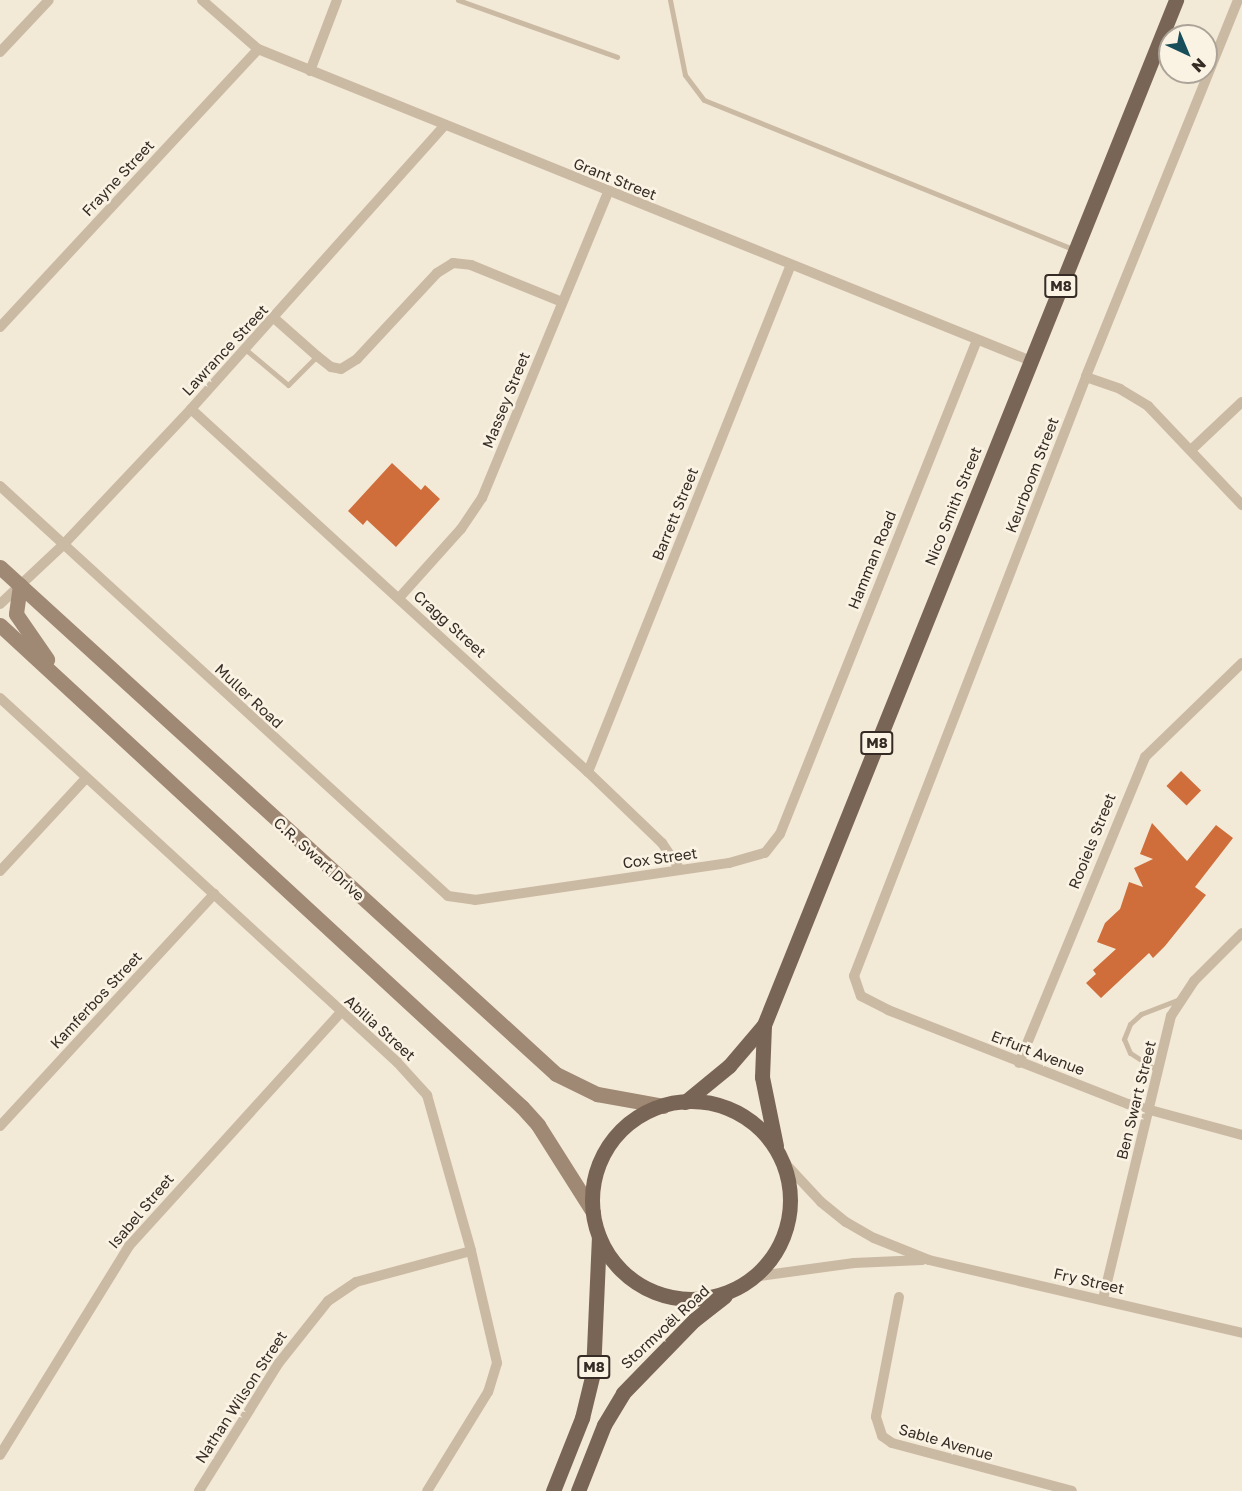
<!DOCTYPE html>
<html>
<head>
<meta charset="utf-8">
<style>
  body { margin:0 }
  #map { position:relative; width:1242px; height:1491px; overflow:hidden; background:#f3e9d7; font-family:"Golos Text",sans-serif }
  div>[style] { position:absolute }
  [style*='--x'] { left:calc(var(--x)*1px); top:calc(var(--y)*1px); width:calc(var(--w)*1px); rotate:calc(var(--a)*1deg) }
  .building>* { inset:0; background:#cf6e3a; transform-origin:0 0 }
  .service>* { height:5px; margin:-2.5px; padding:0 2.5px; transform-origin:2.5px; border-radius:2.5px; background:#cbbaa3 }
  .minor>* { height:10px; margin:-5px; padding:0 5px; transform-origin:5px; border-radius:5px; background:#cbbaa3 }
  .secondary>* { height:15px; margin:-7.5px; padding:0 7.5px; transform-origin:7.5px; border-radius:7.5px; background:#9f8874 }
  .primary>* { height:15px; margin:-7.5px; padding:0 7.5px; transform-origin:7.5px; border-radius:7.5px; background:#796555 }
  .primary>.ring { margin:-7.5px; padding:0; box-sizing:content-box; background:none; border:15px solid #796555; border-radius:50% }
  span { translate:-50% -50%; white-space:nowrap; text-align:center; line-height:1.15; -webkit-text-stroke:5px #faf3e4; paint-order:stroke }
  .shield-label span { padding:2px 4px; background:#faf3e4; border:2px solid; border-radius:4px; -webkit-text-stroke-width:0 }
  .shield-label { font-size:14px; color:#362c25; font-weight:700 }
  .street-label { font-size:15px; color:#362c25 }
  .north { position:absolute; left:1158px; top:24px; width:60px; height:60px; box-sizing:border-box; background:#faf3e4; border:2px solid #aca398; border-radius:50%; rotate:136deg; font-size:16px; font-weight:700; line-height:24px; text-align:center; color:#362c25 }
  .north::after { content:''; display:block; margin:auto; width:21px; height:27px; background:#184e5a; clip-path:polygon(50% 0,100% 100%,50% 72%,0 100%) }
</style>
</head>
<body>
<div id="map">
  <div class="building">
    <i style="clip-path:polygon(392px 463px,421px 490px,425px 485px,440px 499px,396px 547px,367px 520px,363px 525px,348px 511px)"></i>
    <i style="left:1181px;top:771px;width:28px;height:21px;rotate:44deg"></i>
    <i style="clip-path:polygon(1152px 823px,1187px 861px,1216px 825px,1233px 838px,1195px 887px,1206px 895px,1165px 946px,1153px 958px,1149px 953px,1101px 998px,1086px 983px,1096px 974px,1093px 970px,1116px 949px,1097px 942px,1105px 923px,1120px 909px,1129px 882px,1143px 887px,1134px 868px,1153px 859px,1140px 854px)"></i>
  </div>
  <div class="service">
    <i style="--x:458;--y:0;--w:169;--a:19.7"></i>
    <i style="--x:670;--y:0;--w:76;--a:78.7"></i>
    <i style="--x:685;--y:75;--w:31;--a:53"></i>
    <i style="--x:704;--y:100;--w:398;--a:22"></i>
    <i style="--x:245;--y:349;--w:56;--a:39.9"></i>
    <i style="--x:288;--y:385;--w:41;--a:-45"></i>
    <i style="--x:1158;--y:1071;--w:33;--a:-147"></i>
    <i style="--x:1130;--y:1053;--w:15;--a:-113"></i>
    <i style="--x:1124;--y:1039;--w:16;--a:-68"></i>
    <i style="--x:1130;--y:1024;--w:15;--a:-42"></i>
    <i style="--x:1141;--y:1014;--w:40;--a:-21"></i>
  </div>
  <div class="minor">
    <i style="--x:202;--y:0;--w:74;--a:41.2"></i>
    <i style="--x:258;--y:49;--w:834;--a:21.98"></i>
    <i style="--x:1238;--y:0;--w:406;--a:112"></i>
    <i style="--x:1086;--y:377;--w:642;--a:111.17"></i>
    <i style="--x:854;--y:976;--w:21;--a:71"></i>
    <i style="--x:861;--y:996;--w:30;--a:27"></i>
    <i style="--x:888;--y:1010;--w:258;--a:21.4"></i>
    <i style="--x:1128;--y:1104;--w:118;--a:15.2"></i>
    <i style="--x:0;--y:52;--w:71;--a:-46.7"></i>
    <i style="--x:310;--y:71;--w:76;--a:-69.2"></i>
    <i style="--x:274;--y:318;--w:57;--a:41.5"></i>
    <i style="--x:317;--y:356;--w:18;--a:38"></i>
    <i style="--x:331;--y:367;--w:10;--a:11"></i>
    <i style="--x:341;--y:369;--w:19;--a:-32"></i>
    <i style="--x:357;--y:359;--w:117;--a:-47.1"></i>
    <i style="--x:437;--y:273;--w:19;--a:-32"></i>
    <i style="--x:453;--y:263;--w:18;--a:6"></i>
    <i style="--x:471;--y:265;--w:98;--a:22.1"></i>
    <i style="--x:0;--y:327;--w:379;--a:-47.1"></i>
    <i style="--x:1086;--y:377;--w:36;--a:19"></i>
    <i style="--x:1120;--y:389;--w:33;--a:31"></i>
    <i style="--x:1148;--y:406;--w:137;--a:46.5"></i>
    <i style="--x:191;--y:409;--w:538;--a:42.44"></i>
    <i style="--x:588;--y:772;--w:103;--a:43.8"></i>
    <i style="--x:662;--y:843;--w:32;--a:56"></i>
    <i style="--x:1191;--y:450;--w:70;--a:-43.3"></i>
    <i style="--x:0;--y:486;--w:607;--a:42.46"></i>
    <i style="--x:448;--y:896;--w:27;--a:8"></i>
    <i style="--x:475;--y:900;--w:257;--a:-8.3"></i>
    <i style="--x:729;--y:863;--w:37;--a:-16"></i>
    <i style="--x:765;--y:853;--w:24;--a:-52"></i>
    <i style="--x:780;--y:834;--w:532;--a:-68.26"></i>
    <i style="--x:399;--y:598;--w:93;--a:-48.1"></i>
    <i style="--x:461;--y:529;--w:37;--a:-56"></i>
    <i style="--x:482;--y:498;--w:331;--a:-67.6"></i>
    <i style="--x:0;--y:604;--w:86;--a:-43.1"></i>
    <i style="--x:63;--y:545;--w:187;--a:-46.7"></i>
    <i style="--x:191;--y:409;--w:380;--a:-48.2"></i>
    <i style="--x:0;--y:698;--w:539;--a:42.52"></i>
    <i style="--x:397;--y:1062;--w:45;--a:47.7"></i>
    <i style="--x:427;--y:1095;--w:162;--a:74.2"></i>
    <i style="--x:471;--y:1251;--w:115;--a:76.9"></i>
    <i style="--x:497;--y:1363;--w:30;--a:107"></i>
    <i style="--x:488;--y:1392;--w:116;--a:121.6"></i>
    <i style="--x:588;--y:772;--w:544;--a:-68.2"></i>
    <i style="--x:0;--y:871;--w:127;--a:-47.2"></i>
    <i style="--x:1019;--y:1063;--w:331;--a:-67.6"></i>
    <i style="--x:1145;--y:757;--w:135;--a:-44.1"></i>
    <i style="--x:0;--y:1126;--w:316;--a:-47.3"></i>
    <i style="--x:780;--y:1158;--w:60;--a:47"></i>
    <i style="--x:821;--y:1202;--w:32;--a:39"></i>
    <i style="--x:846;--y:1222;--w:32;--a:30"></i>
    <i style="--x:874;--y:1238;--w:59;--a:21.8"></i>
    <i style="--x:929;--y:1260;--w:321;--a:13.1"></i>
    <i style="--x:752;--y:1277;--w:103;--a:-7.8"></i>
    <i style="--x:854;--y:1263;--w:68;--a:-2.5"></i>
    <i style="--x:899;--y:1297;--w:122;--a:100.9"></i>
    <i style="--x:876;--y:1417;--w:20;--a:72"></i>
    <i style="--x:882;--y:1436;--w:12;--a:35"></i>
    <i style="--x:892;--y:1443;--w:186;--a:14.9"></i>
    <i style="--x:1103;--y:1299;--w:291;--a:-76.5"></i>
    <i style="--x:1171;--y:1016;--w:42;--a:-56.7"></i>
    <i style="--x:1194;--y:981;--w:68;--a:-45"></i>
    <i style="--x:0;--y:1455;--w:246;--a:-58.3"></i>
    <i style="--x:129;--y:1246;--w:314;--a:-47.8"></i>
    <i style="--x:199;--y:1491;--w:150;--a:-58.1"></i>
    <i style="--x:278;--y:1364;--w:80;--a:-51.6"></i>
    <i style="--x:328;--y:1301;--w:34;--a:-34"></i>
    <i style="--x:356;--y:1282;--w:119;--a:-15.1"></i>
  </div>
  <div class="secondary">
    <i style="--x:0;--y:567;--w:752;--a:42.36"></i>
    <i style="--x:556;--y:1074;--w:46;--a:26"></i>
    <i style="--x:597;--y:1094;--w:67;--a:10.3"></i>
    <i style="--x:20;--y:585;--w:29;--a:98"></i>
    <i style="--x:16;--y:614;--w:55;--a:55.4"></i>
    <i style="--x:0;--y:625;--w:710;--a:42.72"></i>
    <i style="--x:522;--y:1107;--w:24;--a:48"></i>
    <i style="--x:538;--y:1125;--w:103;--a:57.7"></i>
  </div>
  <div class="primary">
    <i style="--x:764;--y:1025;--w:52;--a:92.2"></i>
    <i style="--x:762;--y:1077;--w:70;--a:78.5"></i>
    <i class="ring" style="left:592px;top:1101px;width:183px;height:183px"></i>
    <i style="--x:685;--y:1102;--w:57;--a:-39.3"></i>
    <i style="--x:729;--y:1066;--w:54;--a:-49.5"></i>
    <i style="--x:764;--y:1025;--w:1105;--a:-68.1"></i>
    <i style="--x:553;--y:1491;--w:79;--a:-68.3"></i>
    <i style="--x:582;--y:1418;--w:46;--a:-76.3"></i>
    <i style="--x:593;--y:1373;--w:136;--a:-87.5"></i>
    <i style="--x:578;--y:1491;--w:71;--a:-68.5"></i>
    <i style="--x:604;--y:1425;--w:37;--a:-59"></i>
    <i style="--x:623;--y:1393;--w:102;--a:-45.8"></i>
    <i style="--x:694;--y:1320;--w:39;--a:-38"></i>
  </div>
  <div class="shield-label">
    <span style="left:1061px;top:286px">M8</span>
    <span style="left:877px;top:743px">M8</span>
    <span style="left:594px;top:1367px">M8</span>
  </div>
  <div class="street-label">
    <span style="left:118px;top:178px;rotate:-47deg">Frayne Street</span>
    <span style="left:615px;top:179px;rotate:22deg">Grant Street</span>
    <span style="left:225px;top:350px;rotate:-47deg">Lawrance Street</span>
    <span style="left:506px;top:400px;rotate:-68deg">Massey Street</span>
    <span style="left:1032px;top:475px;rotate:-69deg">Keurboom Street</span>
    <span style="left:953px;top:506px;rotate:-68deg">Nico Smith Street</span>
    <span style="left:675px;top:514px;rotate:-68deg">Barrett Street</span>
    <span style="left:872px;top:560px;rotate:-68deg">Hamman Road</span>
    <span style="left:450px;top:624px;rotate:42deg">Cragg Street</span>
    <span style="left:249px;top:696px;rotate:43deg">Muller Road</span>
    <span style="left:1092px;top:841px;rotate:-68deg">Rooiels Street</span>
    <span style="left:660px;top:858px;rotate:-8deg">Cox Street</span>
    <span style="left:319px;top:859px;rotate:42deg">C.R. Swart Drive</span>
    <span style="left:96px;top:1000px;rotate:-47deg">Kamferbos Street</span>
    <span style="left:380px;top:1028px;rotate:42deg">Abilia Street</span>
    <span style="left:1038px;top:1053px;rotate:21deg">Erfurt Avenue</span>
    <span style="left:1136px;top:1100px;rotate:-76deg">Ben Swart Street</span>
    <span style="left:141px;top:1211px;rotate:-50deg">Isabel Street</span>
    <span style="left:1089px;top:1281px;rotate:13deg">Fry Street</span>
    <span style="left:665px;top:1327px;rotate:-43deg">Stormvoël Road</span>
    <span style="left:241px;top:1397px;rotate:-57deg">Nathan Wilson Street</span>
    <span style="left:946px;top:1442px;rotate:16deg">Sable Avenue</span>
  </div>
  <div class="north">N</div>
</div>
</body>
</html>
